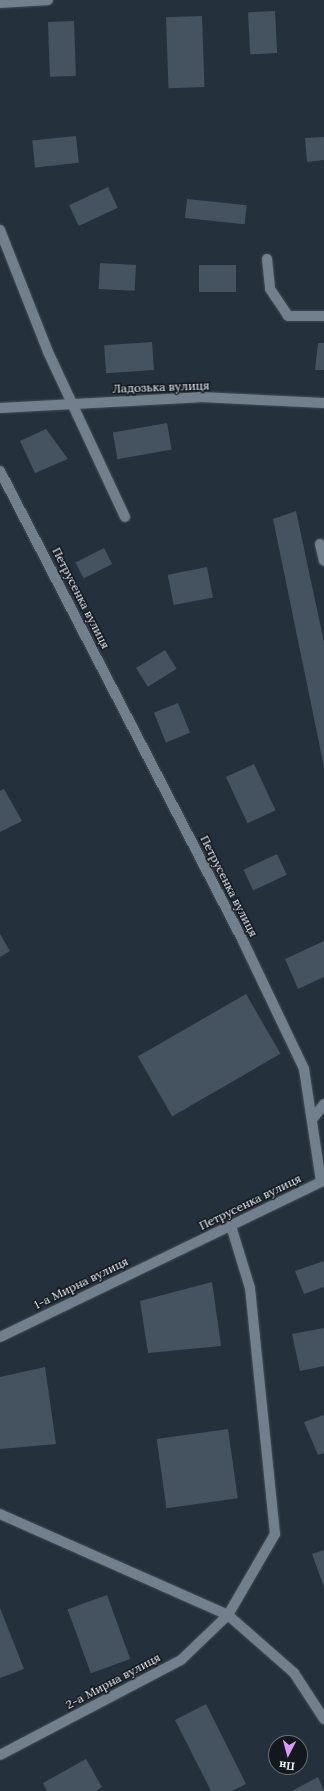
<!DOCTYPE html>
<html>
<head>
<meta charset="utf-8">
<style>
  body { margin:0 }
  #map { position:relative; width:324px; height:1791px; overflow:hidden; background:#24313c; font-family:Lora,serif }
  div>[style] { position:absolute }
  [style*='--x'] { left:calc(var(--x)*1px); top:calc(var(--y)*1px); width:calc(var(--w)*1px); rotate:calc(var(--a)*1deg) }
  .building>* { inset:0; background:#455360; transform-origin:0 0 }
  .roads { filter:drop-shadow(0 0 1px #434e57) drop-shadow(0 0 1px #434e57) }
  .minor>* { height:10px; margin:-5px; padding:0 5px; transform-origin:5px; border-radius:5px; background:#72808e }
  span { translate:-50% -50%; white-space:nowrap; text-align:center; line-height:1.15; -webkit-text-stroke:3px #12181d; paint-order:stroke }
  .street-label { font-size:12px; color:#ecf4fc }
  .north { position:absolute; left:268px; top:1735px; width:40px; height:40px; box-sizing:border-box; background:#12181d; border:1px solid #697076; border-radius:50%; rotate:186deg; font-size:11px; font-weight:700; line-height:16px; text-align:center; color:#ecf4fc }
  .north::after { content:''; display:block; margin:auto; width:14px; height:18px; background:#da9af6; clip-path:polygon(50% 0,100% 100%,50% 72%,0 100%) }
</style>
</head>
<body>
<div id="map">
  <div class="building">
    <i style="left:275px;top:11px;width:42px;height:27px;rotate:87deg"></i>
    <i style="left:202px;top:16px;width:71px;height:36px;rotate:88deg"></i>
    <i style="left:74px;top:21px;width:55px;height:26px;rotate:88deg"></i>
    <i style="left:76px;top:136px;width:27px;height:44px;rotate:84deg"></i>
    <i style="clip-path:polygon(324px 137px,324px 160px,307px 162px,305px 138px)"></i>
    <i style="left:108px;top:187px;width:23px;height:43px;rotate:65deg"></i>
    <i style="left:187px;top:199px;width:60px;height:19px;rotate:6deg"></i>
    <i style="left:100px;top:263px;width:36px;height:26px;rotate:3deg"></i>
    <i style="left:199px;top:265px;width:37px;height:27px"></i>
    <i style="left:152px;top:342px;width:28px;height:48px;rotate:86deg"></i>
    <i style="clip-path:polygon(318px 343px,324px 343px,324px 370px,315px 370px)"></i>
    <i style="left:167px;top:423px;width:27px;height:55px;rotate:80deg"></i>
    <i style="clip-path:polygon(46px 429px,68px 459px,35px 473px,20px 441px)"></i>
    <i style="clip-path:polygon(296px 511px,324px 642px,324px 767px,273px 519px)"></i>
    <i style="left:104px;top:548px;width:18px;height:32px;rotate:63deg"></i>
    <i style="left:207px;top:567px;width:31px;height:40px;rotate:79deg"></i>
    <i style="left:165px;top:650px;width:22px;height:34px;rotate:58deg"></i>
    <i style="left:178px;top:703px;width:32px;height:26px;rotate:68deg"></i>
    <i style="left:254px;top:764px;width:51px;height:31px;rotate:65deg"></i>
    <i style="clip-path:polygon(4px 789px,22px 821px,0 832px,0 791px)"></i>
    <i style="left:277px;top:854px;width:23px;height:37px;rotate:65deg"></i>
    <i style="clip-path:polygon(0 934px,10px 951px,0 957px)"></i>
    <i style="clip-path:polygon(324px 941px,324px 977px,298px 989px,285px 959px)"></i>
    <i style="left:246px;top:994px;width:69px;height:125px;rotate:60deg"></i>
    <i style="clip-path:polygon(324px 1261px,324px 1287px,304px 1294px,295px 1271px)"></i>
    <i style="clip-path:polygon(212px 1282px,221px 1346px,148px 1353px,140px 1301px)"></i>
    <i style="clip-path:polygon(324px 1328px,324px 1366px,300px 1371px,292px 1334px)"></i>
    <i style="clip-path:polygon(45px 1367px,56px 1444px,0 1449px,0 1377px)"></i>
    <i style="clip-path:polygon(324px 1415px,324px 1453px,318px 1455px,304px 1422px)"></i>
    <i style="left:228px;top:1429px;width:70px;height:72px;rotate:82deg"></i>
    <i style="clip-path:polygon(324px 1550px,324px 1587px,312px 1554px)"></i>
    <i style="left:107px;top:1595px;width:68px;height:42px;rotate:70deg"></i>
    <i style="clip-path:polygon(0 1608px,24px 1669px,0 1678px)"></i>
    <i style="clip-path:polygon(206px 1704px,246px 1784px,232px 1791px,211px 1791px,175px 1720px)"></i>
    <i style="clip-path:polygon(86px 1759px,102px 1787px,96px 1791px,47px 1791px,43px 1783px)"></i>
    <i style="clip-path:polygon(318px 1777px,324px 1791px,292px 1791px)"></i>
  </div>
  <div class="roads">
    <div class="minor">
      <i style="--x:0;--y:3;--w:48;--a:-3.6"></i>
      <i style="--x:0;--y:230;--w:131;--a:68.5"></i>
      <i style="--x:48;--y:352;--w:182;--a:65"></i>
      <i style="--x:267;--y:259;--w:30;--a:84"></i>
      <i style="--x:270;--y:289;--w:32;--a:56"></i>
      <i style="--x:288;--y:316;--w:36;--a:0"></i>
      <i style="--x:0;--y:408;--w:200;--a:-3.1"></i>
      <i style="--x:200;--y:397;--w:124;--a:2.8"></i>
      <i style="--x:0;--y:471;--w:529;--a:62.66"></i>
      <i style="--x:243;--y:941;--w:142;--a:64.5"></i>
      <i style="--x:304;--y:1069;--w:114;--a:81.4"></i>
      <i style="--x:321;--y:1182;--w:356;--a:154.2"></i>
      <i style="--x:320;--y:544;--w:17;--a:77"></i>
      <i style="--x:312;--y:1120;--w:20;--a:-53"></i>
      <i style="--x:0;--y:1514;--w:249;--a:23.9"></i>
      <i style="--x:228;--y:1615;--w:88;--a:41.3"></i>
      <i style="--x:294;--y:1673;--w:55;--a:56.9"></i>
      <i style="--x:0;--y:1755;--w:204;--a:-27.7"></i>
      <i style="--x:181;--y:1660;--w:65;--a:-43.8"></i>
      <i style="--x:228;--y:1615;--w:94;--a:-59.9"></i>
      <i style="--x:275;--y:1534;--w:247;--a:-95.8"></i>
      <i style="--x:250;--y:1288;--w:65;--a:-107"></i>
    </div>
  </div>
  <div class="street-label">
    <span style="left:161px;top:387px;rotate:-2deg">Ладозька вулиця</span>
    <span style="left:81px;top:598px;rotate:63deg">Петрусенка вулиця</span>
    <span style="left:229px;top:886px;rotate:63deg">Петрусенка вулиця</span>
    <span style="left:250px;top:1202px;rotate:-26deg">Петрусенка вулиця</span>
    <span style="left:81px;top:1283px;rotate:-26deg">1-а Мирна вулиця</span>
    <span style="left:113px;top:1681px;rotate:-28deg">2-а Мирна вулиця</span>
  </div>
  <div class="north">Пн</div>
</div>
</body>
</html>
